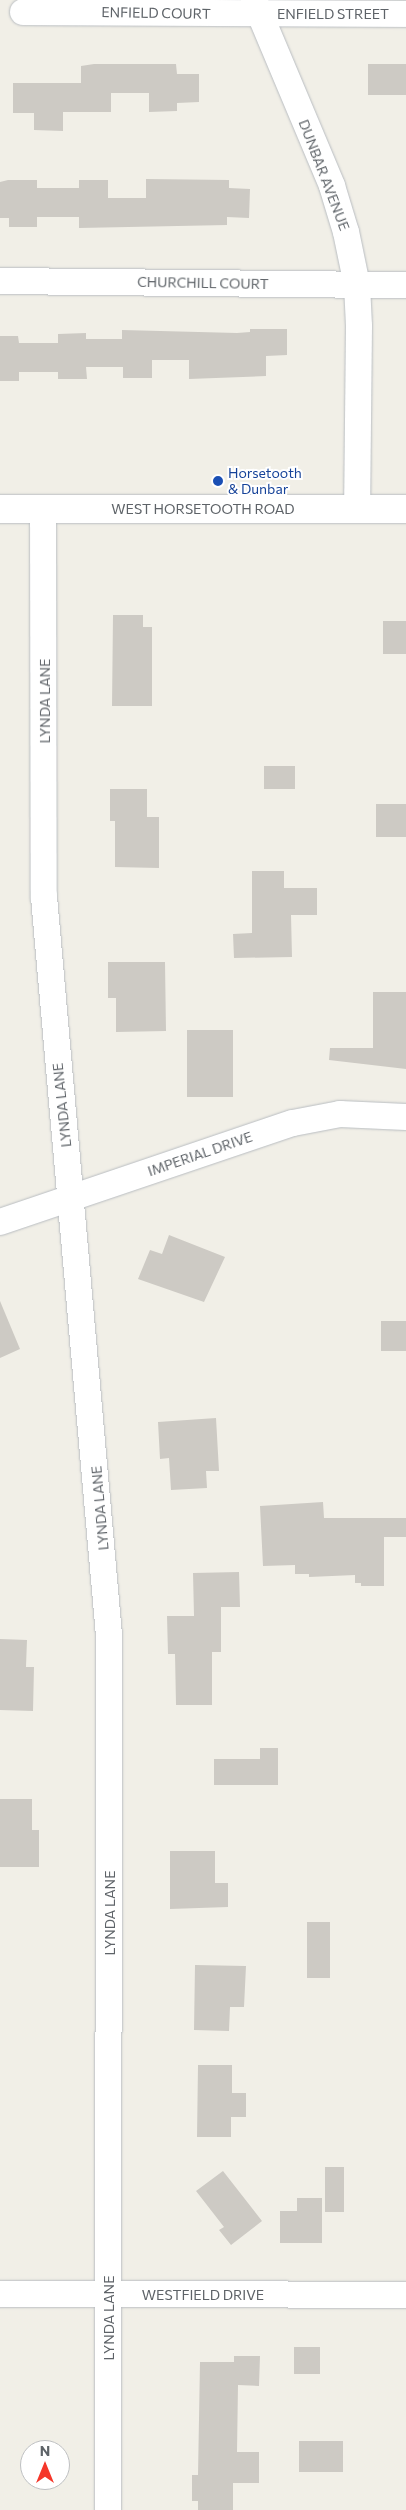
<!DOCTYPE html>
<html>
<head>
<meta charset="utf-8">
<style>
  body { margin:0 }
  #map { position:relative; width:406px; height:2510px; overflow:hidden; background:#f1efe7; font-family:Commissioner,sans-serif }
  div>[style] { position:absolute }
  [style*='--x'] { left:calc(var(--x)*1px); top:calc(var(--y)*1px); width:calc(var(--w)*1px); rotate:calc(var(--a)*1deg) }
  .building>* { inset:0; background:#cdcac4; transform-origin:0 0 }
  .roads { filter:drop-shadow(0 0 1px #b9bdc1) drop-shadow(0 0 1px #b9bdc1) }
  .minor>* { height:26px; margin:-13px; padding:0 13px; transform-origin:13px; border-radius:13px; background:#fff }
  .secondary>* { height:28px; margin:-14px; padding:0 14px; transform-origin:14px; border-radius:14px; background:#fff }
  .dots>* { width:14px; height:14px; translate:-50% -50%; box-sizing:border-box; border:2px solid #fff; border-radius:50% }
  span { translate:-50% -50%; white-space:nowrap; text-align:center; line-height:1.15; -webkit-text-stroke:4px #fff; paint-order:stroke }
  .street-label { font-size:14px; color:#5e6368 }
  .transit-label { font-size:14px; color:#164399 }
  .left { translate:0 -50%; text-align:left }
  .north { position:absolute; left:20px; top:2440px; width:50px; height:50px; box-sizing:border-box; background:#fff; border:1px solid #bfc1c3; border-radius:50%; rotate:0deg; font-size:14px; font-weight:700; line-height:20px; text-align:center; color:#5e6368 }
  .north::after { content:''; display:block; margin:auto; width:18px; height:22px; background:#f5372a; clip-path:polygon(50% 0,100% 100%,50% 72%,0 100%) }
</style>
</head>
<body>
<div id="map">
  <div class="building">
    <i style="clip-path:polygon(94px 64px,176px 64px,177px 74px,199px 74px,199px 102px,177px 103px,177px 111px,149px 112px,149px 93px,111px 93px,111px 112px,63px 112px,63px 131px,34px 130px,34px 113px,13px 113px,13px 83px,81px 83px,81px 66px)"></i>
    <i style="left:406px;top:64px;width:31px;height:38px;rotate:90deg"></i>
    <i style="clip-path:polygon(146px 179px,229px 180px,229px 188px,250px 189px,249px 218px,227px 217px,227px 225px,79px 228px,79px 217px,37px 217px,37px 227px,9px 227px,9px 218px,0 218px,0 182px,8px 180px,37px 180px,37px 188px,79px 188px,79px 180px,108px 180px,108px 198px,146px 198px)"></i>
    <i style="clip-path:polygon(250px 329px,287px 329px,287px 355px,266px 356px,266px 376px,189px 379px,189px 360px,152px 360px,152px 378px,123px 378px,123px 367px,86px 367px,87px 379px,58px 379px,58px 372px,19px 372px,19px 381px,0 381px,0 336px,18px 336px,19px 343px,58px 343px,58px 334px,86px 333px,86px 339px,122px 339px,122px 330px,237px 333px,250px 332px)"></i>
    <i style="clip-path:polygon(113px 615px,143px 615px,143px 627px,152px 627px,152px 706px,112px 706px)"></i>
    <i style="left:383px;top:621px;width:23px;height:33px"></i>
    <i style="left:295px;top:766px;width:23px;height:31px;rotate:90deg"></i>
    <i style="clip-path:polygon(110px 789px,147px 789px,147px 817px,159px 817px,159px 868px,115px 867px,115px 821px,110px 821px)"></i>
    <i style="left:376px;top:804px;width:30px;height:33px"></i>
    <i style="clip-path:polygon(252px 871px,284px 871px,284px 888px,317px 888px,317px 915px,291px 915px,292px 957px,234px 958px,233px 934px,252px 933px)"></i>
    <i style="clip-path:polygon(108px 962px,165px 962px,166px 1031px,116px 1032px,116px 998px,108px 998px)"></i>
    <i style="clip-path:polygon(373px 992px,406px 992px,406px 1069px,329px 1060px,330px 1048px,373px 1048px)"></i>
    <i style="left:187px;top:1030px;width:46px;height:67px"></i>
    <i style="clip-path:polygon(169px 1235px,225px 1257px,204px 1302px,138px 1279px,150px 1250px,162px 1254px)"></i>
    <i style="clip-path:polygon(0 1301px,20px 1349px,0 1358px)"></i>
    <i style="left:381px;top:1321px;width:25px;height:30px"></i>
    <i style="clip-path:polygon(216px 1418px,219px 1471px,206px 1471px,207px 1488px,171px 1490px,169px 1458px,160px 1459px,158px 1422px)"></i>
    <i style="clip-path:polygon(323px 1502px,324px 1518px,406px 1518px,406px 1537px,384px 1537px,384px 1586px,361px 1586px,361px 1583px,355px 1583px,355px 1575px,309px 1577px,309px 1574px,295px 1574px,295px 1565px,263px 1566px,260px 1506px)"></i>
    <i style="clip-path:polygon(239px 1572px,240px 1607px,221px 1607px,221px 1652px,212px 1652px,212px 1705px,176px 1705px,175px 1654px,168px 1654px,167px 1616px,194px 1616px,193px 1573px)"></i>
    <i style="clip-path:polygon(0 1639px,27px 1640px,26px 1667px,34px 1667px,33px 1711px,0 1710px)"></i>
    <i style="clip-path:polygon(260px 1748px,278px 1748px,278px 1785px,214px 1785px,214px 1759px,260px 1759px)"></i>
    <i style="clip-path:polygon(0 1799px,32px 1799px,32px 1830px,39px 1830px,39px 1867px,0 1867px)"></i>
    <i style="clip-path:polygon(170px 1851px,215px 1851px,215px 1883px,228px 1883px,228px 1907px,170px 1909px)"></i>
    <i style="left:307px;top:1922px;width:23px;height:56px"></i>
    <i style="clip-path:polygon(195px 1965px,246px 1966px,244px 2007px,230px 2007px,229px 2031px,194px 2030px)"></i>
    <i style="clip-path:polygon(198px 2065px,232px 2065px,232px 2093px,246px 2093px,246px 2117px,231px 2117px,231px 2137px,197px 2137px)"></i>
    <i style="left:325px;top:2167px;width:19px;height:45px"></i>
    <i style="clip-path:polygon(223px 2171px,262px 2221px,231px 2245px,219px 2230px,224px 2227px,196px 2191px)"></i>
    <i style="clip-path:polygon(297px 2198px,322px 2198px,322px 2243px,280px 2243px,280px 2211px,297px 2211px)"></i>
    <i style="left:294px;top:2347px;width:26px;height:27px"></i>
    <i style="clip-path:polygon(234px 2356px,260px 2356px,259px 2386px,238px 2385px,237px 2452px,259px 2452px,259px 2483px,233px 2483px,233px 2510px,198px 2510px,198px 2501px,192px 2501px,192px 2475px,198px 2475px,200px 2362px,234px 2362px)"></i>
    <i style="left:299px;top:2441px;width:44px;height:31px"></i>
  </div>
  <div class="roads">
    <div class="minor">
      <i style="--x:254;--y:0;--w:202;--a:67.2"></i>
      <i style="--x:332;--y:186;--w:48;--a:73.1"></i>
      <i style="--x:346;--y:232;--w:54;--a:78.3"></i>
      <i style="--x:357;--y:285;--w:41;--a:87.2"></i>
      <i style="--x:359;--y:326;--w:183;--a:90.6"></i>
      <i style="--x:23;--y:12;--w:383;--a:0.3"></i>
      <i style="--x:0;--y:281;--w:406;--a:0.6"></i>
      <i style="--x:43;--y:509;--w:388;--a:89.9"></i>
      <i style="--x:44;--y:897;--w:741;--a:84.97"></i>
      <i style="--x:109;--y:1635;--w:875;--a:90.07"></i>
      <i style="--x:0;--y:1222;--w:309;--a:-18.7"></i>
      <i style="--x:293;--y:1123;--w:48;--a:-10.8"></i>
      <i style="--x:340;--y:1114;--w:66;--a:2.6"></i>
      <i style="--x:0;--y:2294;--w:406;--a:0.1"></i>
    </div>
    <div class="secondary">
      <i style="--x:0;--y:509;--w:406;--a:0"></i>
    </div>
  </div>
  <div class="dots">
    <i style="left:218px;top:481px;background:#1a4fb4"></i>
  </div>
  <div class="street-label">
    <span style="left:156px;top:13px;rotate:1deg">ENFIELD COURT</span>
    <span style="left:333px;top:14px">ENFIELD STREET</span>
    <span style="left:324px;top:175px;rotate:69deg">DUNBAR AVENUE</span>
    <span style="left:203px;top:283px;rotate:1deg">CHURCHILL COURT</span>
    <span style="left:203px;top:509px">WEST HORSETOOTH ROAD</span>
    <span style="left:45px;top:701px;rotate:-90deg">LYNDA LANE</span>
    <span style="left:62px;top:1105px;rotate:-96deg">LYNDA LANE</span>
    <span style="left:200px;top:1154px;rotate:-19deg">IMPERIAL DRIVE</span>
    <span style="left:100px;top:1508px;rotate:-95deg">LYNDA LANE</span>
    <span style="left:110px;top:1913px;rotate:-90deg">LYNDA LANE</span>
    <span style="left:203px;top:2295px">WESTFIELD DRIVE</span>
    <span style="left:109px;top:2318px;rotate:-90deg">LYNDA LANE</span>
  </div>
  <div class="transit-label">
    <span class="left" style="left:228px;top:481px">Horsetooth<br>&amp; Dunbar</span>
  </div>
  <div class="north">N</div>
</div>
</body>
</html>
